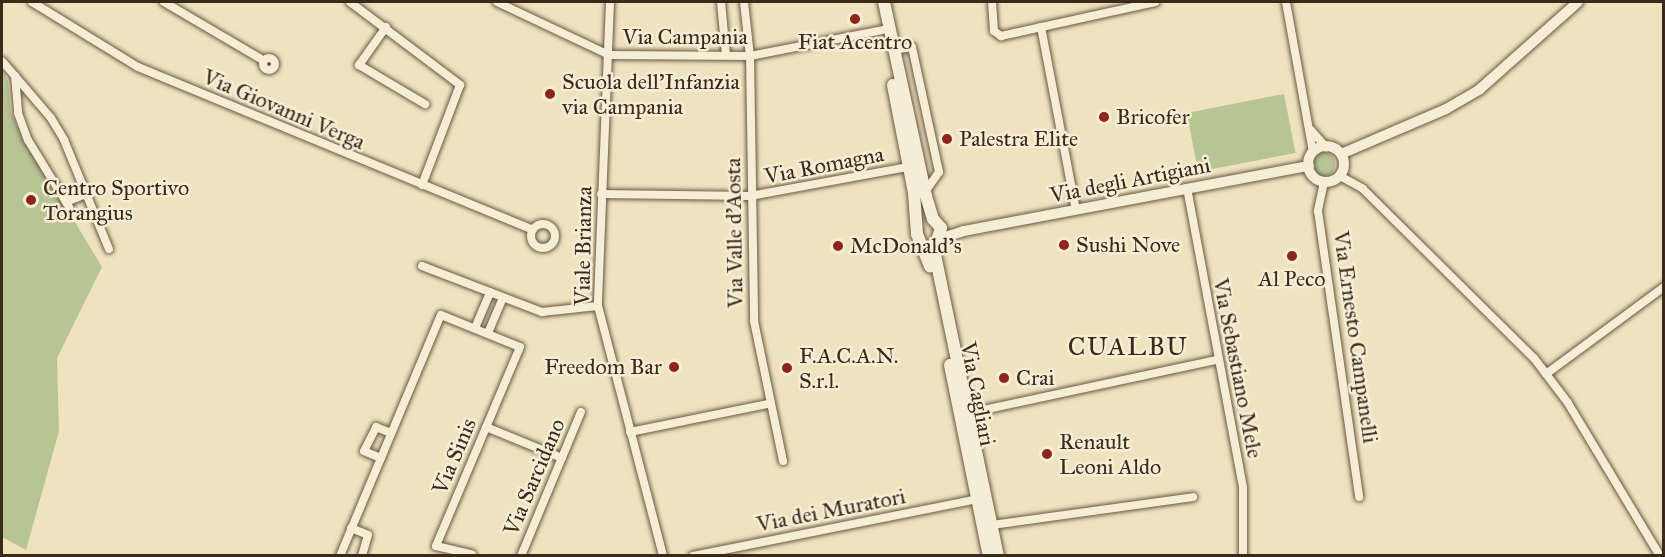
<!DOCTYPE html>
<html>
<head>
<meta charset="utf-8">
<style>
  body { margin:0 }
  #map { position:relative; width:1665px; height:557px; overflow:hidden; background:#efe3bf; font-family:"IM FELL Great Primer",serif }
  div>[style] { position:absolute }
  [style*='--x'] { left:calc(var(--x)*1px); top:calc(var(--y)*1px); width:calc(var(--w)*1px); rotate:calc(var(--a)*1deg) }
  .green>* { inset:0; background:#b7c493; transform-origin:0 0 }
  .round { border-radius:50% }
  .roads { filter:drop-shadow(0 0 2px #685843) drop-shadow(0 0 2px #685843) }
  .minor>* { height:8px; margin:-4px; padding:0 4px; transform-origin:4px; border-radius:4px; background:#f5edd5 }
  .minor>.ring { margin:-4px; padding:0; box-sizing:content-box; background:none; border:8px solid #f5edd5; border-radius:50% }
  .tertiary>* { height:10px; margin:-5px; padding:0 5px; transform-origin:5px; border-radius:5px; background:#f5edd5 }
  .tertiary>.ring { margin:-5px; padding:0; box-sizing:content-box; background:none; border:10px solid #f5edd5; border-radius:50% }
  .secondary>* { height:12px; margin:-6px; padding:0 6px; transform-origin:6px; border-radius:6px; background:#f5edd5 }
  .dots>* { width:16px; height:16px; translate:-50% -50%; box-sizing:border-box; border:3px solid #f5edd5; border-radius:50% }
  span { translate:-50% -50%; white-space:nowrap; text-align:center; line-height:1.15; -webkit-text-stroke:5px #f5edd5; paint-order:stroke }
  .street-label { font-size:22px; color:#3b291a }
  .poi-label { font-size:22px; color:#3b291a }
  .left { translate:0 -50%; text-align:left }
  .right { translate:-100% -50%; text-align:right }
  .quarter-label { font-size:26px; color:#3b291a; letter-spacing:1.5px }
  .frame { position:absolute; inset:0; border:3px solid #3b291a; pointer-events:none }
</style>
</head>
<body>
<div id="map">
  <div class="green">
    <i style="clip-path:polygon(2px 69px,8px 82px,11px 113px,17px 126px,102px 267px,57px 358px,59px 431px,26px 550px,2px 537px)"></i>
    <i style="left:1284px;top:94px;width:60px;height:99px;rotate:79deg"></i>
    <i class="round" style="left:1311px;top:152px;width:24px;height:24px"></i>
  </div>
  <div class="roads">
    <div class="minor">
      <i style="--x:32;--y:2;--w:124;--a:31.5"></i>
      <i style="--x:138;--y:67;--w:427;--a:22.4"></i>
      <i style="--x:164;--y:2;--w:115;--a:30.4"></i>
      <i style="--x:350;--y:2;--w:138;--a:37"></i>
      <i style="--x:460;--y:85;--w:107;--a:110.8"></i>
      <i style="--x:497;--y:2;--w:124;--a:25.3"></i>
      <i style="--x:609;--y:55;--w:141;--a:0.4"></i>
      <i style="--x:750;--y:56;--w:136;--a:-11.1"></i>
      <i style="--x:610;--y:2;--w:304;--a:92.3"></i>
      <i style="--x:598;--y:306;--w:258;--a:75.4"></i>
      <i style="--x:721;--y:2;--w:53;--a:84.6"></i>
      <i style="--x:744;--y:2;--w:54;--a:83.7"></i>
      <i style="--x:750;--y:56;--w:265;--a:89.1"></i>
      <i style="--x:754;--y:321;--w:143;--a:78.3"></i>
      <i style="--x:992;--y:2;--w:29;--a:86"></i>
      <i style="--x:994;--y:31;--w:9;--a:36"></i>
      <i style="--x:1001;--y:36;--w:158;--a:-12.4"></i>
      <i style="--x:1286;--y:2;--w:152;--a:79.8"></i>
      <i style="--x:386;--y:27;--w:47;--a:125.4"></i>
      <i style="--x:359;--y:65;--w:77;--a:30.6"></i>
      <i style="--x:1041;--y:27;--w:186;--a:79.2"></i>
      <i style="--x:893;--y:50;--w:19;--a:-9"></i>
      <i style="--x:912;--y:47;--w:128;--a:77.8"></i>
      <i style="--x:939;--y:172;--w:24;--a:125"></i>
      <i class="ring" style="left:263px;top:58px;width:4px;height:4px"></i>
      <i style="--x:2;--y:61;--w:20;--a:49"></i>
      <i style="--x:15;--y:76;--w:37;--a:85"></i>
      <i style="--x:18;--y:113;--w:29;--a:70"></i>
      <i style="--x:28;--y:140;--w:79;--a:58.5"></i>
      <i style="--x:15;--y:76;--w:55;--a:49.4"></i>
      <i style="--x:51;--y:118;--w:26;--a:59"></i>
      <i style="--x:64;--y:140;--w:118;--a:67.6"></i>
      <i style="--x:1311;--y:130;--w:23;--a:49"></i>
      <i style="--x:1340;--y:176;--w:26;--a:29"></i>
      <i style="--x:1363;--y:189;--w:240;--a:44.7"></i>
      <i style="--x:1534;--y:358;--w:56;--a:52.9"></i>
      <i style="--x:1568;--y:403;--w:179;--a:59"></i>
      <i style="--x:1324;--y:182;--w:30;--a:102"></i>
      <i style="--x:1318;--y:211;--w:289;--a:81.8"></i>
      <i style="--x:1187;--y:188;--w:305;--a:79.4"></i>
      <i style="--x:1243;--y:488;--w:68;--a:90"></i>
      <i style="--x:601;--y:194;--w:149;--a:0.8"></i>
      <i style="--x:750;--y:196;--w:161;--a:-10.4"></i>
      <i style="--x:66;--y:202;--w:22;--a:-22"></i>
      <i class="ring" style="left:531px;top:224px;width:16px;height:16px"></i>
      <i style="--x:422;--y:266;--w:129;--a:21"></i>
      <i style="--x:542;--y:312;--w:56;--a:-6.1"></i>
      <i style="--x:475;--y:328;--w:39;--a:-67"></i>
      <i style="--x:488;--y:333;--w:38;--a:-67"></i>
      <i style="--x:1546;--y:374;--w:147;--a:-36.4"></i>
      <i style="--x:969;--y:413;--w:254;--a:-12.1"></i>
      <i style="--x:486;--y:427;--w:82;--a:22.2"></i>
      <i style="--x:630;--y:432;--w:141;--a:-11.5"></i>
      <i style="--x:381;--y:458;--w:18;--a:-158"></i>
      <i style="--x:364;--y:451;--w:27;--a:-63"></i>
      <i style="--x:376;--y:427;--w:16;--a:22"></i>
      <i style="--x:992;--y:525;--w:203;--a:-7.9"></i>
      <i style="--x:351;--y:528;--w:18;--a:22"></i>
      <i style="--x:368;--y:535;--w:22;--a:106"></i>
      <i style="--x:340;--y:556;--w:261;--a:-67.3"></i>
      <i style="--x:441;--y:315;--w:85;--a:22.1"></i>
      <i style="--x:520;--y:347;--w:216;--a:112.9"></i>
      <i style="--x:436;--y:546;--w:37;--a:13"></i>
      <i style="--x:521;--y:556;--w:156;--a:-67.4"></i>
      <i style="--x:693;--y:556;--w:290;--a:-11.3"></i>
    </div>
    <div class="tertiary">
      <i class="ring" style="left:1308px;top:146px;width:26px;height:26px"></i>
      <i style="--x:1341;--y:154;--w:114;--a:-23.2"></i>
      <i style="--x:1446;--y:109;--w:39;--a:-30"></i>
      <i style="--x:1480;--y:89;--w:131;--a:-41.6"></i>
      <i style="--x:939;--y:239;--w:26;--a:-18"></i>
      <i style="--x:964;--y:231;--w:351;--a:-10.7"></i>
    </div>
    <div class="secondary">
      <i style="--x:884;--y:2;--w:198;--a:77.8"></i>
      <i style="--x:926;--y:196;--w:24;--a:73"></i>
      <i style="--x:933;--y:219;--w:12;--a:48"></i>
      <i style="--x:941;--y:228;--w:23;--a:108"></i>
      <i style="--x:934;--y:250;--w:313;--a:78.2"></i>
      <i style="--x:893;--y:85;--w:110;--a:79"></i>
      <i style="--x:914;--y:193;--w:41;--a:85.8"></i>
      <i style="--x:917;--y:234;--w:35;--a:68"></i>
      <i style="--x:950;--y:365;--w:195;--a:78.5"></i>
    </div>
  </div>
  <div class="dots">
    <i style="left:855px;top:19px;background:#8f2418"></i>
    <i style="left:550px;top:94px;background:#8f2418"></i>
    <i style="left:1104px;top:117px;background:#8f2418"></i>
    <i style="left:947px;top:139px;background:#8f2418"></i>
    <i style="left:31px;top:200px;background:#8f2418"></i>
    <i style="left:1064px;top:245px;background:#8f2418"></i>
    <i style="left:838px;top:246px;background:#8f2418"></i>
    <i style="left:1292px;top:256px;background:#8f2418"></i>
    <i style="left:674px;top:367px;background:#8f2418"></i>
    <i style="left:787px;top:368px;background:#8f2418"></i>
    <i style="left:1004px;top:378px;background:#8f2418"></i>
    <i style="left:1047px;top:454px;background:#8f2418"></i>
  </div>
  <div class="street-label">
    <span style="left:685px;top:37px">Via Campania</span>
    <span style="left:284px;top:109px;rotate:23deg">Via Giovanni Verga</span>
    <span style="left:824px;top:165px;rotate:-11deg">Via Romagna</span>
    <span style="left:1130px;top:180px;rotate:-11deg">Via degli Artigiani</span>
    <span style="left:734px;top:233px;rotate:-91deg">Via Valle d'Aosta</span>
    <span style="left:583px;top:246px;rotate:-89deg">Viale Brianza</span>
    <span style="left:1356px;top:337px;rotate:82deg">Via Ernesto Campanelli</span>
    <span style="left:1238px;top:368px;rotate:79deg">Via Sebastiano Mele</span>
    <span style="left:978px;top:394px;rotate:79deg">Via Cagliari</span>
    <span style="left:454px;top:456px;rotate:-67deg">Via Sinis</span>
    <span style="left:534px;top:477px;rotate:-67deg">Via Sarcidano</span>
    <span style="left:831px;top:510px;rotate:-11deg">Via dei Muratori</span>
  </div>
  <div class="poi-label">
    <span style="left:855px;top:42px">Fiat Acentro</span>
    <span class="left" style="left:562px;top:94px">Scuola dell'Infanzia<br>via Campania</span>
    <span class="left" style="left:1116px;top:117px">Bricofer</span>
    <span class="left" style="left:959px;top:139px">Palestra Elite</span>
    <span class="left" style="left:43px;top:200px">Centro Sportivo<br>Torangius</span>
    <span class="left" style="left:1076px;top:245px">Sushi Nove</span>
    <span class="left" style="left:850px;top:246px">McDonald's</span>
    <span style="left:1292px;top:279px">Al Peco</span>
    <span class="left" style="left:799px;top:368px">F.A.C.A.N.<br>S.r.l.</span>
    <span class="right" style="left:662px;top:367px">Freedom Bar</span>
    <span class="left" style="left:1016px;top:378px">Crai</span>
    <span class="left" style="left:1059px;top:454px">Renault<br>Leoni Aldo</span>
  </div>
  <div class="quarter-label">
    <span style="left:1128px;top:347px">CUALBU</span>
  </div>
  <div class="frame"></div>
</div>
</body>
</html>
